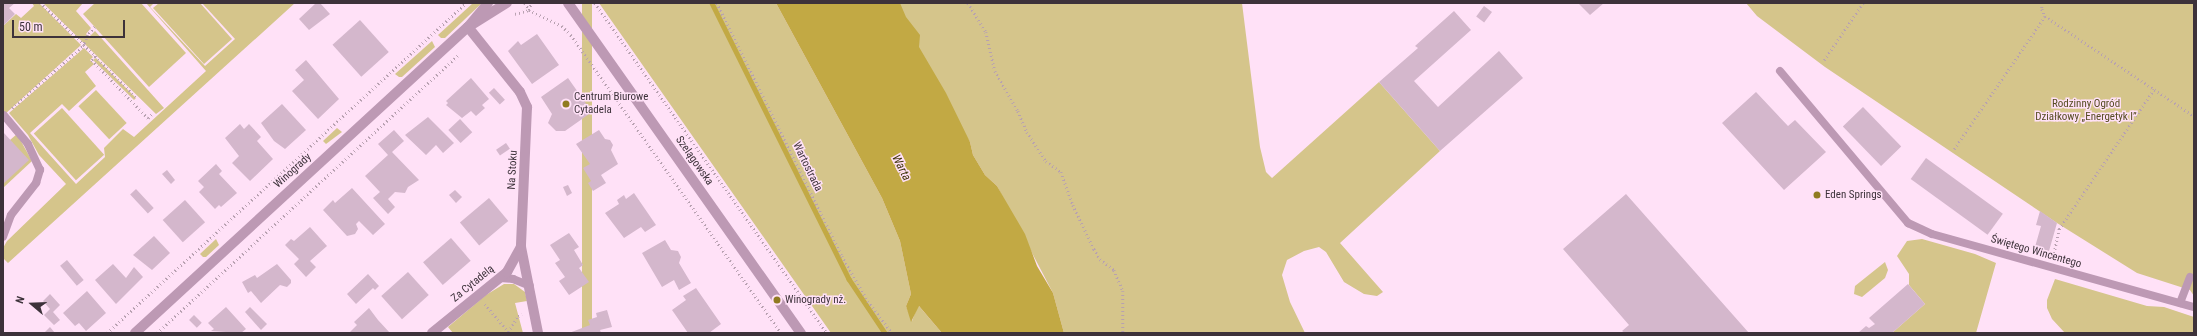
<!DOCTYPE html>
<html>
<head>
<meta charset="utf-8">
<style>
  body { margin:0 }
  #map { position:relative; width:2197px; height:336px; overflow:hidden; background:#ffe1f7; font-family:"Roboto Condensed",sans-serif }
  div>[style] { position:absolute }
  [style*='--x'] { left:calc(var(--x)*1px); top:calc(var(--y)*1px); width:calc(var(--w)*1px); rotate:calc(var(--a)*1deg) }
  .green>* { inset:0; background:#d5c58b; transform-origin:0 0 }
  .water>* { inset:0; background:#c2a944 }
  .stream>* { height:4.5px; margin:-2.25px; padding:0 2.25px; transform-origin:2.25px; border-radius:2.25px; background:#c2a944 }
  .building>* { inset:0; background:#d4b7cc; transform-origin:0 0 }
  .path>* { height:2.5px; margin-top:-1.25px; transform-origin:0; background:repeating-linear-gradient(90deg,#b8a1b1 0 1px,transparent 0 4px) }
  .service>* { height:8px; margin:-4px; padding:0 4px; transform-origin:4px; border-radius:4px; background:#bd99b4 }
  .minor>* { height:10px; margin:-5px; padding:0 5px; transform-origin:5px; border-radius:5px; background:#bd99b4 }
  .tertiary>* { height:10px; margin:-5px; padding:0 5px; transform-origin:5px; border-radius:5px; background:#bd99b4 }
  .dots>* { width:11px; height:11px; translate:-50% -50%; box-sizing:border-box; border:2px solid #ffe1f7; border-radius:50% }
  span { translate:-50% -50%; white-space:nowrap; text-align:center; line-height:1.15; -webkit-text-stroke:3px #ffe1f7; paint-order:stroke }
  .poi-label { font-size:11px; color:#3d323a }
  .left { translate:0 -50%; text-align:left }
  .park-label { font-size:11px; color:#564c22 }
  .street-label { font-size:11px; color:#3d323a }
  .water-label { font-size:12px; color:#40360a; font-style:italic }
  .frame { position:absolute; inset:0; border:4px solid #3d323a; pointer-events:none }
  .north { position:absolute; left:12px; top:284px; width:40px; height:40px; -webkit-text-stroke:3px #ffe1f7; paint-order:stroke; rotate:289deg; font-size:11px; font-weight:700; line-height:16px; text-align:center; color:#3d323a }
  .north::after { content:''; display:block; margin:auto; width:14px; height:18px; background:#3d323a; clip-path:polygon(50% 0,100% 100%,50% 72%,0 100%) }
  .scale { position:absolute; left:12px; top:20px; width:113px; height:18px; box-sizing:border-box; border:2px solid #3d323a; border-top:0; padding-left:5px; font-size:12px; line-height:14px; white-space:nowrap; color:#3d323a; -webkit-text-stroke:3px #ffe1f7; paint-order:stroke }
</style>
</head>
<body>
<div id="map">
  <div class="green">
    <i style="clip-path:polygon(32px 3px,39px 3px,81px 45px,4px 115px,3px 26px,16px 14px,21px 18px,34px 6px)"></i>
    <i style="clip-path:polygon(43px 3px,83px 3px,76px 11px,91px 28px,86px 34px,89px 37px,95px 31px,164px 108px,156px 114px)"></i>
    <i style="clip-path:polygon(95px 3px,141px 3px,186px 53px,149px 87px,83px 14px)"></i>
    <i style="clip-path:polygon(146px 3px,154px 3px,150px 7px,205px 66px,235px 39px,202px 3px,295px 3px,8px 263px,3px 258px,3px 248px,7px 241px,66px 184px,39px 155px,28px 135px,9px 113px,84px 48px,93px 57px,90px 60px,94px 64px,85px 72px,96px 86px,69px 111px,62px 104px,30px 133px,76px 184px,105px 157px,104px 148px,123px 129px,134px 137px,206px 71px)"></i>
    <i style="clip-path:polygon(159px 3px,200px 3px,232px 39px,204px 64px,153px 8px)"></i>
    <i style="clip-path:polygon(473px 3px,482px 3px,445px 38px,441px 38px,438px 35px)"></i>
    <i style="left:582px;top:3px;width:10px;height:404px"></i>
    <i style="clip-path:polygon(599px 3px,776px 3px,882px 198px,900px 241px,911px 294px,906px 306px,912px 321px,918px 305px,942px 333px,831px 333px)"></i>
    <i style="clip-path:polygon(879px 3px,1242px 3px,1260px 147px,1266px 172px,1272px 178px,1379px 82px,1440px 151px,1340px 243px,1383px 292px,1377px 296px,1364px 294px,1344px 282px,1326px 252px,1319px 247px,1304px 251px,1287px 260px,1282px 275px,1290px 302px,1305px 333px,1064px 333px,1053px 293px,997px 186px,985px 175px,973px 155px,970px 142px)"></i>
    <i style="clip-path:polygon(1746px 3px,2194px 3px,2194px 296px,2190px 290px,2137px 273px,2057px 223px,1825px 67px,1757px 16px)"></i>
    <i style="clip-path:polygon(432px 41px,435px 47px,402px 77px,399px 77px,395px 74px)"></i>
    <i style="clip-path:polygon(96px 58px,136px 98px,134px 100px,93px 60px)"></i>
    <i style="left:96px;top:90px;width:45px;height:24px;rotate:47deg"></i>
    <i style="left:62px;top:108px;width:63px;height:38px;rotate:48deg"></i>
    <i style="clip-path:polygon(337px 128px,342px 132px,326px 144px,323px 141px)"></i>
    <i style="clip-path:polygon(17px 134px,32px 161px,3px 188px,10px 140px)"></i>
    <i style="clip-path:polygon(216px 239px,219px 245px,206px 257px,203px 257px,200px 254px)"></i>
    <i style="clip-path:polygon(1922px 239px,1975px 254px,1996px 263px,1976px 333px,1892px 333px,1925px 304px,1909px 285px,1909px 274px,1897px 256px,1907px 241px)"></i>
    <i style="clip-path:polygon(1885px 262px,1888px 270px,1885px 278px,1862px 297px,1854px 294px,1855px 286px)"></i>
    <i style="clip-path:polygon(2055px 279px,2147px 306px,2164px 307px,2194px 317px,2194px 333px,2065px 333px,2052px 319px,2047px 308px,2047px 300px)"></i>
    <i style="clip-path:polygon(504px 284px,514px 284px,525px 292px,527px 301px,515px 303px,523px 333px,453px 333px,448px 327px,486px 295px)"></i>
  </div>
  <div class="water">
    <i style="clip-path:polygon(776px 3px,900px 3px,906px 17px,920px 35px,919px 47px,946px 93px,970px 142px,973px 155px,985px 175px,997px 186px,1025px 234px,1037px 266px,1053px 293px,1064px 333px,942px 333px,919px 306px,911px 322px,906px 306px,911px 294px,900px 241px,882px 198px)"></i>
  </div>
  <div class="stream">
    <i style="--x:712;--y:3;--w:308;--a:63.6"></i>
    <i style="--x:849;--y:279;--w:65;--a:56.3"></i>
  </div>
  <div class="building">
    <i style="clip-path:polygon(3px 3px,15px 3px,9px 8px,15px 14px,3px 26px)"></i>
    <i style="clip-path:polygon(316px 3px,320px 3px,330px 14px,309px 30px,299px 19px)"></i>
    <i style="clip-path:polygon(1578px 3px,1604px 3px,1590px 15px)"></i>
    <i style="left:1484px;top:6px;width:10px;height:13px;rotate:37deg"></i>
    <i style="clip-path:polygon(1454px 11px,1471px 30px,1414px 81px,1438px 107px,1499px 51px,1523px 78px,1440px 151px,1379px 82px,1418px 48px,1415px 46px)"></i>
    <i style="left:360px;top:20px;width:43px;height:37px;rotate:48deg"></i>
    <i style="clip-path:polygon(537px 34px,559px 65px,532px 84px,508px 51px,518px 41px,521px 45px)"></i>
    <i style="clip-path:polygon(306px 60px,339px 99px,318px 119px,292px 91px,304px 80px,295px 70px)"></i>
    <i style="clip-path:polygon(471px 78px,489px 99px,482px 105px,485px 108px,476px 116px,471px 111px,462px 118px,446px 105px,448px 103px,446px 101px)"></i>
    <i style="clip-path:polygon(568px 78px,592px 112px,565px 131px,556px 131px,548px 123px,552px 114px,541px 97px)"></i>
    <i style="left:494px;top:88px;width:16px;height:7px;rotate:47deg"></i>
    <i style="clip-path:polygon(1756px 92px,1788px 126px,1795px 120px,1826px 152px,1784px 190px,1722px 123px)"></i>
    <i style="clip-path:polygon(282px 104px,306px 130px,285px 149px,274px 141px,261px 123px)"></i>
    <i style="left:1863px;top:107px;width:55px;height:28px;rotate:46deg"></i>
    <i style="clip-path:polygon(428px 117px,454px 143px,443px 153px,436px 145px,426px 155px,405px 135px)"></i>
    <i style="left:460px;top:119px;width:18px;height:16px;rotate:47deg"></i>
    <i style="clip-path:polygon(240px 124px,244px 129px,249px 124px,261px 137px,257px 141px,273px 159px,250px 181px,232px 163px,239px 156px,225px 138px)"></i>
    <i style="clip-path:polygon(394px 130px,404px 141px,392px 152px,419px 180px,408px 187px,405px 193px,395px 192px,388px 199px,395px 207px,388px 214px,373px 198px,380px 192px,365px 176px,388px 155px,378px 144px)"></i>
    <i style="clip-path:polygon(599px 130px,605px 139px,610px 140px,613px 145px,611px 150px,618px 164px,601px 175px,606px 183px,593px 191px,588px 183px,591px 181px,583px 168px,590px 164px,576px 144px)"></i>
    <i style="clip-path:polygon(3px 132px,29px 160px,3px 184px)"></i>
    <i style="left:506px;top:143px;width:7px;height:12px;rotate:56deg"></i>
    <i style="left:1926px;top:158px;width:95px;height:26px;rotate:36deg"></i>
    <i style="clip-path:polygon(216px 164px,222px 171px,219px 174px,237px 193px,221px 207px,219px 205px,215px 209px,199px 192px,204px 187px,198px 181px)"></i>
    <i style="clip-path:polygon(167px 170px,175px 180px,171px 184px,162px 174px)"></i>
    <i style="clip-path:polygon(568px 185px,572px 193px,567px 196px,563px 187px)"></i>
    <i style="clip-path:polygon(352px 188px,385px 224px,373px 235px,359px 221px,356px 224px,358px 229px,355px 234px,347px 236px,323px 210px,333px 200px,335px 203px)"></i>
    <i style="left:136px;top:189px;width:26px;height:8px;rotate:47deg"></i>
    <i style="clip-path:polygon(455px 190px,462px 197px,456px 203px,449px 195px)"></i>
    <i style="clip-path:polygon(634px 193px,656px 225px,645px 232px,641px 227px,624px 238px,605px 213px,619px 204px,617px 200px,624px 195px,626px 199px)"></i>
    <i style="clip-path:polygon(1626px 194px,1749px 333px,1625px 333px,1622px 331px,1629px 325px,1563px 249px)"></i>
    <i style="left:489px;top:198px;width:30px;height:38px;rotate:50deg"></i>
    <i style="left:185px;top:200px;width:30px;height:30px;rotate:48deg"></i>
    <i style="clip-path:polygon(2040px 211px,2057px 223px,2049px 251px,2035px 247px,2041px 226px,2036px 225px)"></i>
    <i style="clip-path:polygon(310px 227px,327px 246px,310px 261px,316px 267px,306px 277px,294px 264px,299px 259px,285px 245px,291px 239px,294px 241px)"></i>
    <i style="clip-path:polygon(569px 233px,579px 247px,574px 250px,583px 265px,579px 268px,589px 282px,569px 295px,559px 281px,565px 277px,555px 263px,560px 260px,550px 245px)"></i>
    <i style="clip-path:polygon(154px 236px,170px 253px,152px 270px,133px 255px)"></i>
    <i style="left:451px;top:238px;width:30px;height:37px;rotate:49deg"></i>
    <i style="clip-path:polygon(665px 240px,671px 250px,678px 251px,681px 257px,679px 263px,691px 283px,679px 290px,674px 280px,662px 287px,642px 253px)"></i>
    <i style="left:67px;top:260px;width:26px;height:9px;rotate:50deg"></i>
    <i style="clip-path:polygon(113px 264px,126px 278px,134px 267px,143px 277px,116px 304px,95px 280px)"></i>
    <i style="clip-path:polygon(277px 264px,291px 280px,291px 283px,287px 287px,280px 285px,261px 303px,251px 291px,248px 293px,242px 282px,255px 275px,257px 278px)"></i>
    <i style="left:408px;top:272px;width:31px;height:36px;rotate:48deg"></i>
    <i style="clip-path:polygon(368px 274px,379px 286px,375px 290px,373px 288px,356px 304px,347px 294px)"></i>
    <i style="clip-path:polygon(1908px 284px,1925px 304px,1892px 333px,1858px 333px,1866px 326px,1869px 328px,1875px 324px,1869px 318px)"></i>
    <i style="clip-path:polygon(696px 288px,721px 324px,709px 333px,688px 333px,672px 310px,686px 300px,683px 296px)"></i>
    <i style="clip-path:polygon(87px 291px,106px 313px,86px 331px,79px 323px,75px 326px,63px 313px)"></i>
    <i style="clip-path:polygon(50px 294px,60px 305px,53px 312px,60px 320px,54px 325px,44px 315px,50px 309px,43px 301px)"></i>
    <i style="clip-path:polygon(226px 307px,246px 329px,241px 333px,211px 331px,214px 329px,208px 323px)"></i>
    <i style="clip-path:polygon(250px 307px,267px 324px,261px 330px,245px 312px)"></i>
    <i style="clip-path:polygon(369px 308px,378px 320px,390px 333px,349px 333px,357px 325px,354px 322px)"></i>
    <i style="clip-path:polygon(607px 310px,612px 327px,600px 330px,601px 333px,569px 333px,590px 325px,588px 320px,597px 317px,596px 313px)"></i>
    <i style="left:194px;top:315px;width:11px;height:7px;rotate:45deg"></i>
    <i style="clip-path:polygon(50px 327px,55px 333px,44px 333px)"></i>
  </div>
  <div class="path">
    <i style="--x:525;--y:3;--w:8;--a:60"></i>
    <i style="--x:529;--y:10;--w:37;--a:26"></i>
    <i style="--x:562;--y:26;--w:13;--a:45"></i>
    <i style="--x:571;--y:35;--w:365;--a:54.8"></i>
    <i style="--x:595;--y:3;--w:403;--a:54.9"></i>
    <i style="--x:717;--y:3;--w:282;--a:63.7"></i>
    <i style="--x:842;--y:256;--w:52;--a:60"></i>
    <i style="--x:868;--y:301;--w:40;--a:53"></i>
    <i style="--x:968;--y:3;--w:34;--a:58"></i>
    <i style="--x:986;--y:32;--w:40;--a:77"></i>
    <i style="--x:995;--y:71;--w:46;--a:60.1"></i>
    <i style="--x:1018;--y:111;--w:23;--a:67"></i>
    <i style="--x:1027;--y:132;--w:35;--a:57"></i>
    <i style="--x:1046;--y:161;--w:19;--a:36"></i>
    <i style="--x:1061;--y:172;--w:35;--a:70"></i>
    <i style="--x:1073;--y:205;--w:49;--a:64.5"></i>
    <i style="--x:1094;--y:249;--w:12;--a:59"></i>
    <i style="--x:1100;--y:259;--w:18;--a:38"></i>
    <i style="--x:1114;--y:270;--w:23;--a:67"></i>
    <i style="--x:1123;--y:291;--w:42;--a:90"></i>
    <i style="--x:2042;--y:3;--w:6;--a:90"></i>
    <i style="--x:2042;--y:9;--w:8;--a:67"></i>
    <i style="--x:515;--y:14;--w:15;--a:-16"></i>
    <i style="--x:529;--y:10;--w:7;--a:-74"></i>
    <i style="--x:95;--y:27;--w:11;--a:131"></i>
    <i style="--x:88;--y:35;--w:11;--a:112"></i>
    <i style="--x:84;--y:45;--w:74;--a:45"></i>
    <i style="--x:95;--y:56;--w:5;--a:127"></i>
    <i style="--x:92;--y:60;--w:81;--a:46"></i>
    <i style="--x:148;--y:118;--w:7;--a:-45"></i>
    <i style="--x:1824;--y:60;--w:69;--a:-55.6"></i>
    <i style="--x:12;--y:108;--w:96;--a:-41.2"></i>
    <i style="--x:84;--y:45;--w:61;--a:-136.3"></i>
    <i style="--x:1954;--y:149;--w:161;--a:-55.6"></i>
    <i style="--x:2045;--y:16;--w:179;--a:33.9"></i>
    <i style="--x:2053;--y:257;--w:29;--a:-78"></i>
    <i style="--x:2059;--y:229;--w:169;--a:-55.8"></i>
    <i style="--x:485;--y:304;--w:38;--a:50"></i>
    <i style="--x:508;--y:332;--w:19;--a:-58"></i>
    <i style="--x:518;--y:316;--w:4;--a:-27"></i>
    <i style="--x:107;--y:333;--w:488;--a:-42.6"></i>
    <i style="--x:157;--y:333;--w:410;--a:-42.7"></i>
  </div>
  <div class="service">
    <i style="--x:1780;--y:71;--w:199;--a:49.9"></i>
    <i style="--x:1908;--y:223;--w:26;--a:25"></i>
    <i style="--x:1932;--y:234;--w:272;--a:15.6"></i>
    <i style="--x:3;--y:237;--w:23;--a:-70"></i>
    <i style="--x:11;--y:215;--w:41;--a:-52"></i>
    <i style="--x:36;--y:183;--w:14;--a:-73"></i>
    <i style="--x:40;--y:170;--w:29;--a:-115"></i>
    <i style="--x:28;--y:144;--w:38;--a:-130"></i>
    <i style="--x:500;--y:278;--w:13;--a:4"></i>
    <i style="--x:513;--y:279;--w:18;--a:22"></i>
    <i style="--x:2180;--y:303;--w:28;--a:-69"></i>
  </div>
  <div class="minor">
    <i style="--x:468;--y:27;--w:83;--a:51.3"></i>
    <i style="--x:520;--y:92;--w:17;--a:65"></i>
    <i style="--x:527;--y:107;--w:140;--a:92.5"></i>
    <i style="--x:521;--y:247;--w:88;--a:78.8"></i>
    <i style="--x:432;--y:333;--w:97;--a:-39.1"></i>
    <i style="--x:507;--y:272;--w:29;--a:-61"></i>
  </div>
  <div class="tertiary">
    <i style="--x:568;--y:3;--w:404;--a:54.8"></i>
    <i style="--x:473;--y:24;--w:40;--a:-32"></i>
    <i style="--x:135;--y:333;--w:452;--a:-42.6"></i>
    <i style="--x:468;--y:27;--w:31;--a:-50"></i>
  </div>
  <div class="dots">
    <i style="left:566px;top:104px;background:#907b21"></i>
    <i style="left:1817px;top:195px;background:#907b21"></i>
    <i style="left:777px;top:300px;background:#907b21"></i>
  </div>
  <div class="poi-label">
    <span class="left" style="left:574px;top:104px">Centrum Biurowe<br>Cytadela</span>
    <span class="left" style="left:1825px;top:195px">Eden Springs</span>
    <span class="left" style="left:785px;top:300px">Winogrady nż.</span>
  </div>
  <div class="park-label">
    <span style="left:2086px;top:111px">Rodzinny Ogród<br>Działkowy „Energetyk I”</span>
  </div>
  <div class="street-label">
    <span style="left:694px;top:161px;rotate:55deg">Szelągowska</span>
    <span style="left:807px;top:167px;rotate:64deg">Wartostrada</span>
    <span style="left:513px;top:170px;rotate:-87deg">Na Stoku</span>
    <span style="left:293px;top:171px;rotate:-42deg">Winogrady</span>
    <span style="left:2036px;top:252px;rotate:16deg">Świętego Wincentego</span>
    <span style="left:473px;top:284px;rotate:-39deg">Za Cytadelą</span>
  </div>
  <div class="water-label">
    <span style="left:901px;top:168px;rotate:63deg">Warta</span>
  </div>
  <div class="frame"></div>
  <div class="north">N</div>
  <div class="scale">50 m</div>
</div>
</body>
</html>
